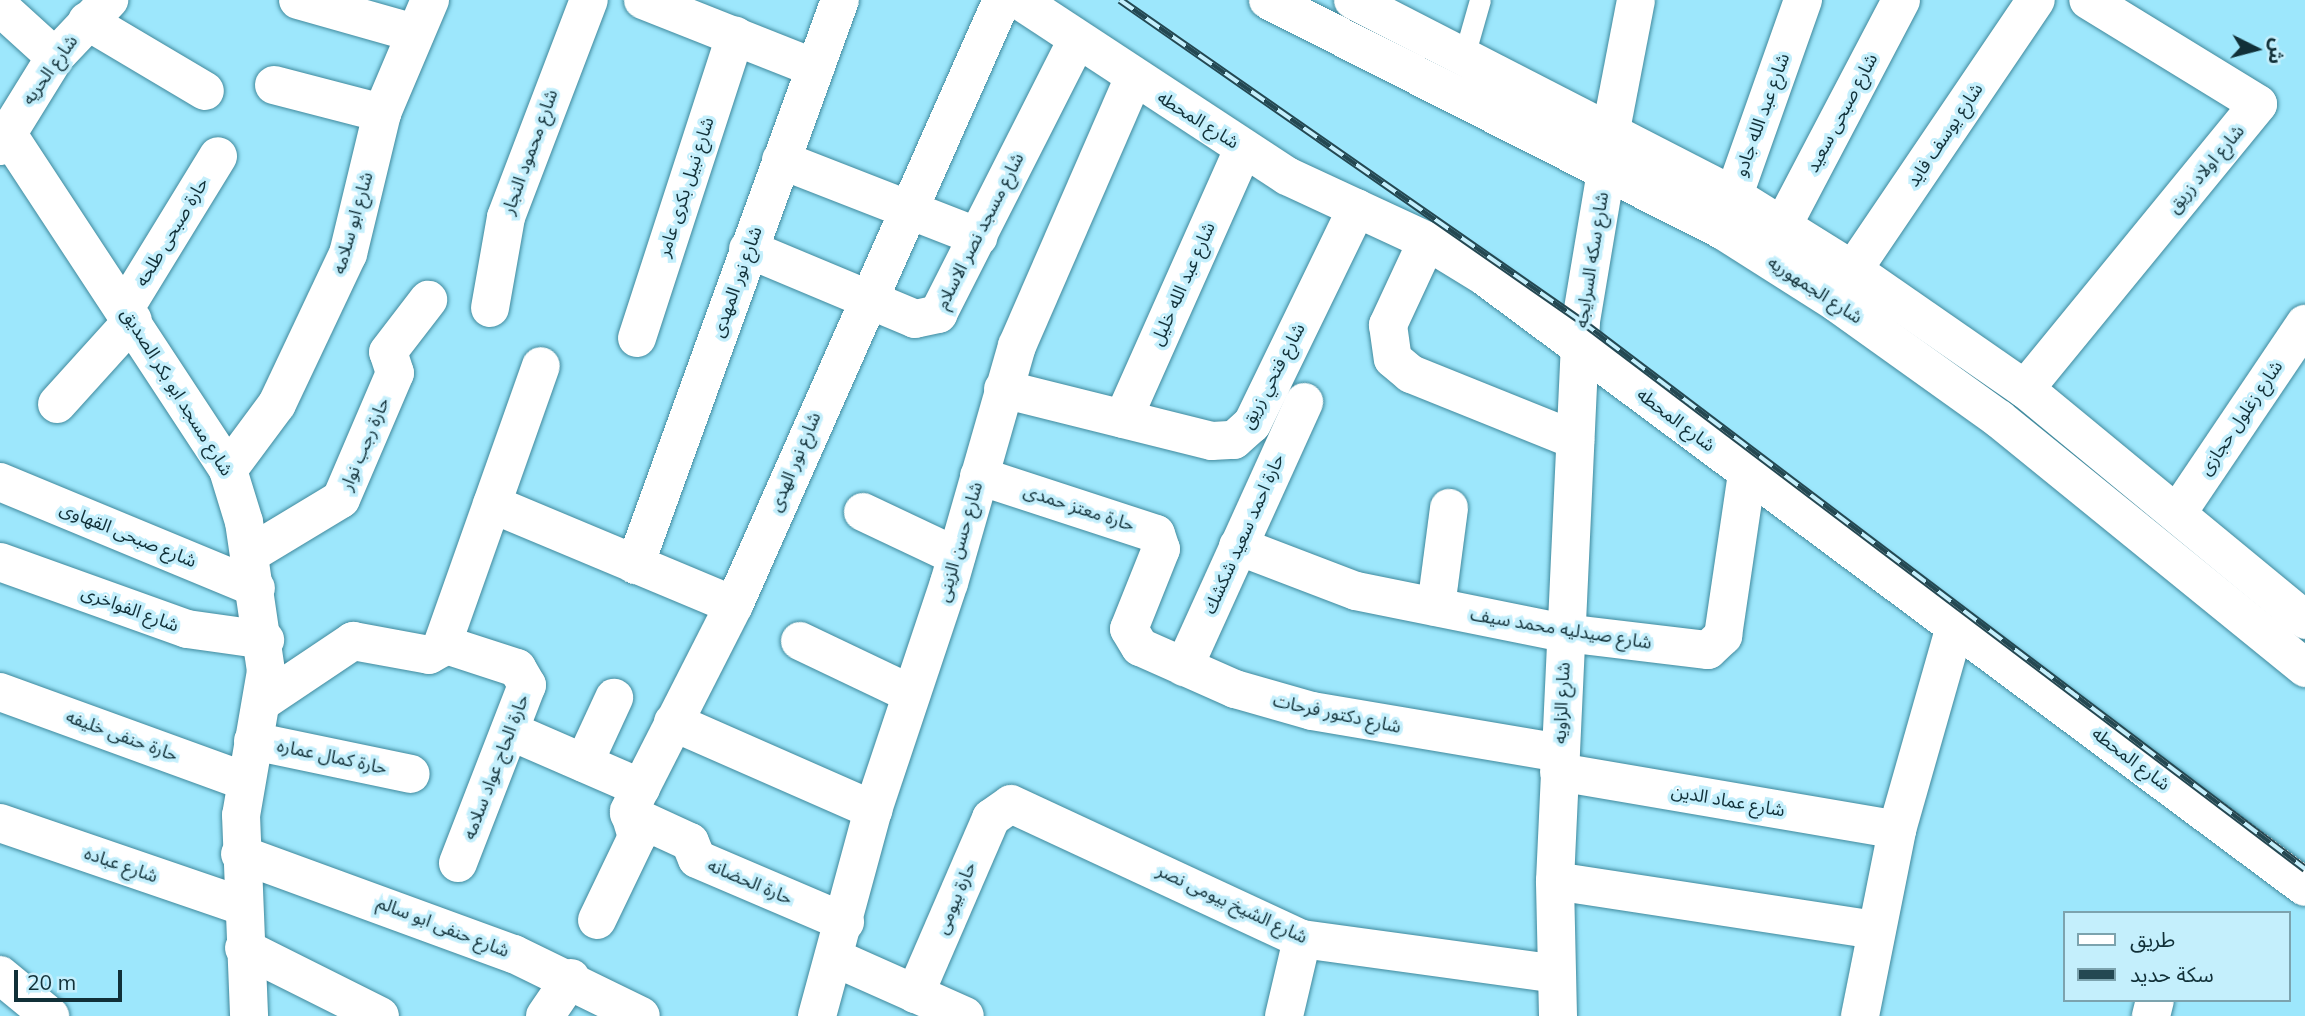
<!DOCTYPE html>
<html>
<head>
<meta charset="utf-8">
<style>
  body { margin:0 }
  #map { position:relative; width:2305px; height:1016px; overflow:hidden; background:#9de7fc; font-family:Mulish,"Noto Sans Arabic",sans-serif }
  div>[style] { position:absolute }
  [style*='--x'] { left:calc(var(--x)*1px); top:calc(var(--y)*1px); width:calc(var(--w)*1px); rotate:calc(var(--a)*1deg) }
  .roads { filter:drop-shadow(0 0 2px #40899d) drop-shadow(0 0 2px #40899d) }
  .service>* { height:21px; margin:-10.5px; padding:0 10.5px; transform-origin:10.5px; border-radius:10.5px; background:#fff }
  .minor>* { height:38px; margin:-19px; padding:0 19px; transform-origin:19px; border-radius:19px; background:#fff }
  .secondary>* { height:38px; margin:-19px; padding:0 19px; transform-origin:19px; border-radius:19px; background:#fff }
  .rail>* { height:8px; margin-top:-4px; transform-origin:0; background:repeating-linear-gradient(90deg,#c4effc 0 16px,#244852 0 32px); box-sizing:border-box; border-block:2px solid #244852 }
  span { translate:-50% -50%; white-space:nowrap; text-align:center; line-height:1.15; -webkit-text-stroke:7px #c4effc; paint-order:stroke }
  .street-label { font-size:18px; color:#113038 }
  .legend { position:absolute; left:2063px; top:911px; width:228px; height:91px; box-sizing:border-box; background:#c4effc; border:2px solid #7ca3ae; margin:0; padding:9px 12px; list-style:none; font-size:21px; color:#113038 }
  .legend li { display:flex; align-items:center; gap:14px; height:35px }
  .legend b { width:35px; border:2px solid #7ca3ae }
  .north { position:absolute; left:2221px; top:14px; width:70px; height:70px; -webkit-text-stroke:5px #c4effc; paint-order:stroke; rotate:96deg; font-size:19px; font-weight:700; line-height:28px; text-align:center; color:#113038 }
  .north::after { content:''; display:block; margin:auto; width:24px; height:32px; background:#113038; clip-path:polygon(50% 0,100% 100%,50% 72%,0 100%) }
  .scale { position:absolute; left:14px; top:970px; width:108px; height:32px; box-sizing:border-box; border:4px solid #113038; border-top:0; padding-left:9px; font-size:21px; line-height:24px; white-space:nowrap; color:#113038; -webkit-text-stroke:5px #c4effc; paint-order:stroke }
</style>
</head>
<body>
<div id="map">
  <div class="roads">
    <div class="service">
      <i style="--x:1464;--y:56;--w:58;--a:-74.1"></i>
    </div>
    <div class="minor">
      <i style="--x:298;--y:0;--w:122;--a:15.8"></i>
      <i style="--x:643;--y:0;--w:185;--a:21.6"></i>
      <i style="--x:1019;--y:0;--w:321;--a:33.3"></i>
      <i style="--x:1287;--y:176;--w:154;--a:24.9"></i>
      <i style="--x:1427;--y:241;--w:67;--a:31.6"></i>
      <i style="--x:1484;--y:276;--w:1023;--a:36.66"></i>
      <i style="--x:0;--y:7;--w:74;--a:42.3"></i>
      <i style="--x:87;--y:21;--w:137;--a:30.7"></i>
      <i style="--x:274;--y:85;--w:112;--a:14.5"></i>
      <i style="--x:1611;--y:130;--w:132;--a:-79.1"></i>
      <i style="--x:7;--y:133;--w:403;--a:56.7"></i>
      <i style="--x:228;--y:470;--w:54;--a:72.9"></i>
      <i style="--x:244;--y:522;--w:151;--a:81.6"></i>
      <i style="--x:266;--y:671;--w:146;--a:99.8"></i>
      <i style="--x:241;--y:815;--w:201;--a:87.7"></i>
      <i style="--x:0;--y:146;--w:105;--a:-58.3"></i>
      <i style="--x:55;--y:57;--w:79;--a:-46.5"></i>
      <i style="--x:781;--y:160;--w:212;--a:21.3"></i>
      <i style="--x:1723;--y:226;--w:240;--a:-70.5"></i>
      <i style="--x:1782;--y:227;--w:256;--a:-62.3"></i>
      <i style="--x:1427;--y:241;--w:93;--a:114.9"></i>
      <i style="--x:1388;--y:325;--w:34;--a:82"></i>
      <i style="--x:1393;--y:359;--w:23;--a:40"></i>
      <i style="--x:1411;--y:374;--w:177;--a:21.9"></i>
      <i style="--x:748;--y:249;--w:181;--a:22.7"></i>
      <i style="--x:915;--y:319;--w:24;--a:-12"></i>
      <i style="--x:938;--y:314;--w:307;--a:-63.1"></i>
      <i style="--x:1853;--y:270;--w:326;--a:-55.9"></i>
      <i style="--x:125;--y:308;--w:178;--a:-58.5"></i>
      <i style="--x:490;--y:308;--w:92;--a:-80"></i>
      <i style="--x:506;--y:217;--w:232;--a:-69.1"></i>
      <i style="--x:637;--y:338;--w:318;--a:-72"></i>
      <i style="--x:1003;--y:389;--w:215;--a:14"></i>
      <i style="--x:1212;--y:441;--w:22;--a:-3"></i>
      <i style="--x:1234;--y:440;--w:24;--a:-42"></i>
      <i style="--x:1252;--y:424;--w:240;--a:-64.1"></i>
      <i style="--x:2025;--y:389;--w:368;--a:-50.7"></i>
      <i style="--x:2258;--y:104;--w:199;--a:-148.5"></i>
      <i style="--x:57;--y:404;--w:113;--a:-47.9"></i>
      <i style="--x:1123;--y:419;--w:295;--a:-66"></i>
      <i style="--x:228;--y:470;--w:82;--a:-53.4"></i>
      <i style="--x:277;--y:404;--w:166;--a:-64.7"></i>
      <i style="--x:348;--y:254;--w:145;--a:-76.4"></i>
      <i style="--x:382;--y:113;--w:123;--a:-67"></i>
      <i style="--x:979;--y:476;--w:186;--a:18.1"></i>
      <i style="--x:1156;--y:534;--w:16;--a:72"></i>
      <i style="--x:1161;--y:549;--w:86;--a:111.8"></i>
      <i style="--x:1129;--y:629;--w:21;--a:59"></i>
      <i style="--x:1140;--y:647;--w:104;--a:23.9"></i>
      <i style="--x:1235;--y:689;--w:80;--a:15.9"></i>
      <i style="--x:1312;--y:711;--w:252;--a:9.6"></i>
      <i style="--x:0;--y:482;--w:277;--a:22.5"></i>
      <i style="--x:492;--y:504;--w:262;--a:22.7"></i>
      <i style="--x:863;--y:512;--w:103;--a:25.3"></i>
      <i style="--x:2178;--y:512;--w:227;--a:-56"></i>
      <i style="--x:1238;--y:546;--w:126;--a:20.9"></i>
      <i style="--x:1356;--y:591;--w:213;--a:11.4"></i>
      <i style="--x:1565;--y:633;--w:144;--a:6.8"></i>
      <i style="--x:1708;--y:650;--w:21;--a:-43"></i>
      <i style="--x:1723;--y:636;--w:165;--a:-81.6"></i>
      <i style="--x:250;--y:554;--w:106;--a:-31.1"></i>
      <i style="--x:341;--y:499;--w:137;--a:-66.8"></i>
      <i style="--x:395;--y:373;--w:22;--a:-108"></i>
      <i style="--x:388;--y:352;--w:66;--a:-52.4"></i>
      <i style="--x:0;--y:562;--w:199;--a:19.7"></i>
      <i style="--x:187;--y:629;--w:79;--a:8"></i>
      <i style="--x:635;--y:565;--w:601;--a:-70.06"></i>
      <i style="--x:1436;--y:607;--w:100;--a:-82.5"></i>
      <i style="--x:800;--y:641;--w:123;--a:25.5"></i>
      <i style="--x:443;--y:644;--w:78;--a:18"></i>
      <i style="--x:517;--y:668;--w:20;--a:60"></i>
      <i style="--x:527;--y:685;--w:191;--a:111.2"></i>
      <i style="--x:1184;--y:667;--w:291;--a:-65.6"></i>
      <i style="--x:0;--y:692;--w:260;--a:20"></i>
      <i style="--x:262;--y:702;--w:110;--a:-33.8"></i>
      <i style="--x:353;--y:641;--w:77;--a:10.4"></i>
      <i style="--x:429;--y:655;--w:14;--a:-30"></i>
      <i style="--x:441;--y:648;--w:299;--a:-70.5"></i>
      <i style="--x:673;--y:722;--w:219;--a:23.7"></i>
      <i style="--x:510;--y:731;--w:143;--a:23.5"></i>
      <i style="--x:253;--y:741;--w:161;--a:11.8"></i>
      <i style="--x:584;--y:763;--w:72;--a:-65.2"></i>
      <i style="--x:1559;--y:772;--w:343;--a:9.7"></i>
      <i style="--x:629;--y:814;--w:67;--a:24.7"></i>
      <i style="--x:690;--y:842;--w:18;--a:68"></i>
      <i style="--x:697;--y:859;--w:161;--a:23.1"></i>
      <i style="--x:0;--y:823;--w:256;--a:18.9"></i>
      <i style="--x:240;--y:854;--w:292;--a:20.1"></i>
      <i style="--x:514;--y:954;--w:141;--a:26"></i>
      <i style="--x:1555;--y:881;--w:324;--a:8.7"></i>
      <i style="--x:597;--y:920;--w:92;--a:-64.3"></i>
      <i style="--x:637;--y:837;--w:27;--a:-107"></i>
      <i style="--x:629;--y:811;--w:231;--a:-63"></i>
      <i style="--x:734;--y:605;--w:662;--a:-66.11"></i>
      <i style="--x:244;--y:948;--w:152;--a:26.6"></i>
      <i style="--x:835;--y:958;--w:142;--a:24"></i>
      <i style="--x:0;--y:975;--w:65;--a:39.4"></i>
      <i style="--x:915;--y:994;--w:192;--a:-66.6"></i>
      <i style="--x:991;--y:818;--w:24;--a:-35"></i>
      <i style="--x:1011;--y:804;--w:321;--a:24.9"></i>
      <i style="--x:1302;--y:939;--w:257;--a:7.8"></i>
      <i style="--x:545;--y:1016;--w:46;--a:-55.6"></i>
      <i style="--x:817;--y:1016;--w:213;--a:-74.8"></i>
      <i style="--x:873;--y:810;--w:239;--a:-71.5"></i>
      <i style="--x:949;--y:583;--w:247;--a:-74"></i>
      <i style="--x:1017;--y:346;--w:291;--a:-66.5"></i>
      <i style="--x:1284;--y:1016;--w:79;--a:-76.8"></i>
      <i style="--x:1558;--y:1016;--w:135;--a:-91.3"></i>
      <i style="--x:1555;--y:881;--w:561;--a:-87.34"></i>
      <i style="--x:1581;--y:321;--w:151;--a:-80.5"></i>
      <i style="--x:1860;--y:1016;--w:190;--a:-78.7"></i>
      <i style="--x:1897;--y:830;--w:211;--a:-74.1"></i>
      <i style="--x:2151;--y:1016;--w:16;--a:-76"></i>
    </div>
    <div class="secondary">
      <i style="--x:1268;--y:0;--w:509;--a:26.87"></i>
      <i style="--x:1722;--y:230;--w:136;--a:32.4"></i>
      <i style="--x:1837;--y:303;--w:199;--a:35.6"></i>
      <i style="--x:1999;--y:419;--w:395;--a:39.1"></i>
      <i style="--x:1353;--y:0;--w:428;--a:27.2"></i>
      <i style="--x:1734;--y:196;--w:140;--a:31.9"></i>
      <i style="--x:1853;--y:270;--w:209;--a:34.7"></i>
      <i style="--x:2025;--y:389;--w:363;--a:39.5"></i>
    </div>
  </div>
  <div class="rail">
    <i style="--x:1120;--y:0;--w:562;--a:34.85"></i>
    <i style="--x:1581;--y:321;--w:908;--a:37.12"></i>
  </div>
  <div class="street-label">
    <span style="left:50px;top:70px;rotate:-54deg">شارع الحريه</span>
    <span style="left:1842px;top:113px;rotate:-62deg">شارع صبحى سعيد</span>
    <span style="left:1762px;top:115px;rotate:-70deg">شارع عبد الله جادو</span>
    <span style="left:1198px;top:120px;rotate:32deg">شارع المحطه</span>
    <span style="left:1945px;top:135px;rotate:-56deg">شارع يوسف فايد</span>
    <span style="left:530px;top:152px;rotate:-70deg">شارع محمود النجار</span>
    <span style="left:2206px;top:169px;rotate:-50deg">شارع اولاد زريق</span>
    <span style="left:686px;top:187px;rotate:-72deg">شارع نبيل بكرى عامر</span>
    <span style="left:353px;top:223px;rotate:-74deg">شارع ابو سلامه</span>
    <span style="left:980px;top:231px;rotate:-63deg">شارع مسجد نصر الاسلام</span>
    <span style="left:172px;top:232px;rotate:-59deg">حارة صبحى طلحه</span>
    <span style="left:1592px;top:260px;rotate:-81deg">شارع سكه السرايجه</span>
    <span style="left:737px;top:282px;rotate:-70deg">شارع نور المهدى</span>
    <span style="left:1183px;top:284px;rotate:-66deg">شارع عبد الله خليل</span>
    <span style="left:1815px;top:290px;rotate:33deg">شارع الجمهوريه</span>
    <span style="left:1273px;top:376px;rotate:-62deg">شارع فتحي زريق</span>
    <span style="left:177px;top:392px;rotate:58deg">شارع مسجد ابو بكر الصديق</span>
    <span style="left:2241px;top:418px;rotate:-56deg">شارع زغلول حجازى</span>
    <span style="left:1676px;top:420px;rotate:37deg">شارع المحطه</span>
    <span style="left:365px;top:444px;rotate:-67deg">حارة رجب نوار</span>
    <span style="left:795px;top:462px;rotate:-67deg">شارع نور الهدى</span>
    <span style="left:1079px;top:508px;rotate:18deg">حارة معتز حمدى</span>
    <span style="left:1244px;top:534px;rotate:-66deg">حارة احمد سعيد شكشك</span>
    <span style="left:128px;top:535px;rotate:22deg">شارع صبحى القهاوى</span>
    <span style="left:960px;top:542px;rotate:-74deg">شارع حسن الزينى</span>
    <span style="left:130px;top:609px;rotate:20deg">شارع الفواخرى</span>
    <span style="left:1561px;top:629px;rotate:9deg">شارع صيدليه محمد سيف</span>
    <span style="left:1562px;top:703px;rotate:-87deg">شارع الزاويه</span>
    <span style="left:1337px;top:714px;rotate:12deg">شارع دكتور فرحات</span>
    <span style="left:122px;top:736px;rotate:20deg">حارة حنفى خليفه</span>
    <span style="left:332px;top:757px;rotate:12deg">حارة كمال عماره</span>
    <span style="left:2131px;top:759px;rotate:37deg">شارع المحطه</span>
    <span style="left:496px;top:767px;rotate:-69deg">حارة الحاج عواد سلامه</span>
    <span style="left:1728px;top:801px;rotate:10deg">شارع عماد الدين</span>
    <span style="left:121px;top:865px;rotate:19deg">شارع عباده</span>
    <span style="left:750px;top:882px;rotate:23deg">حارة الحضانه</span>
    <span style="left:956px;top:898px;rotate:-67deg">حارة بيومى</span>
    <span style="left:1232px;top:904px;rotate:25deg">شارع الشيخ بيومى نصر</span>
    <span style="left:443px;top:927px;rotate:21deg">شارع حنفى ابو سالم</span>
  </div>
  <ul class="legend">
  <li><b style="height:9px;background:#fff"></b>طريق</li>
  <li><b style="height:9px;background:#244852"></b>سكة حديد</li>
  </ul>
  <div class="north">ش</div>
  <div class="scale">20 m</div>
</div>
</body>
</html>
